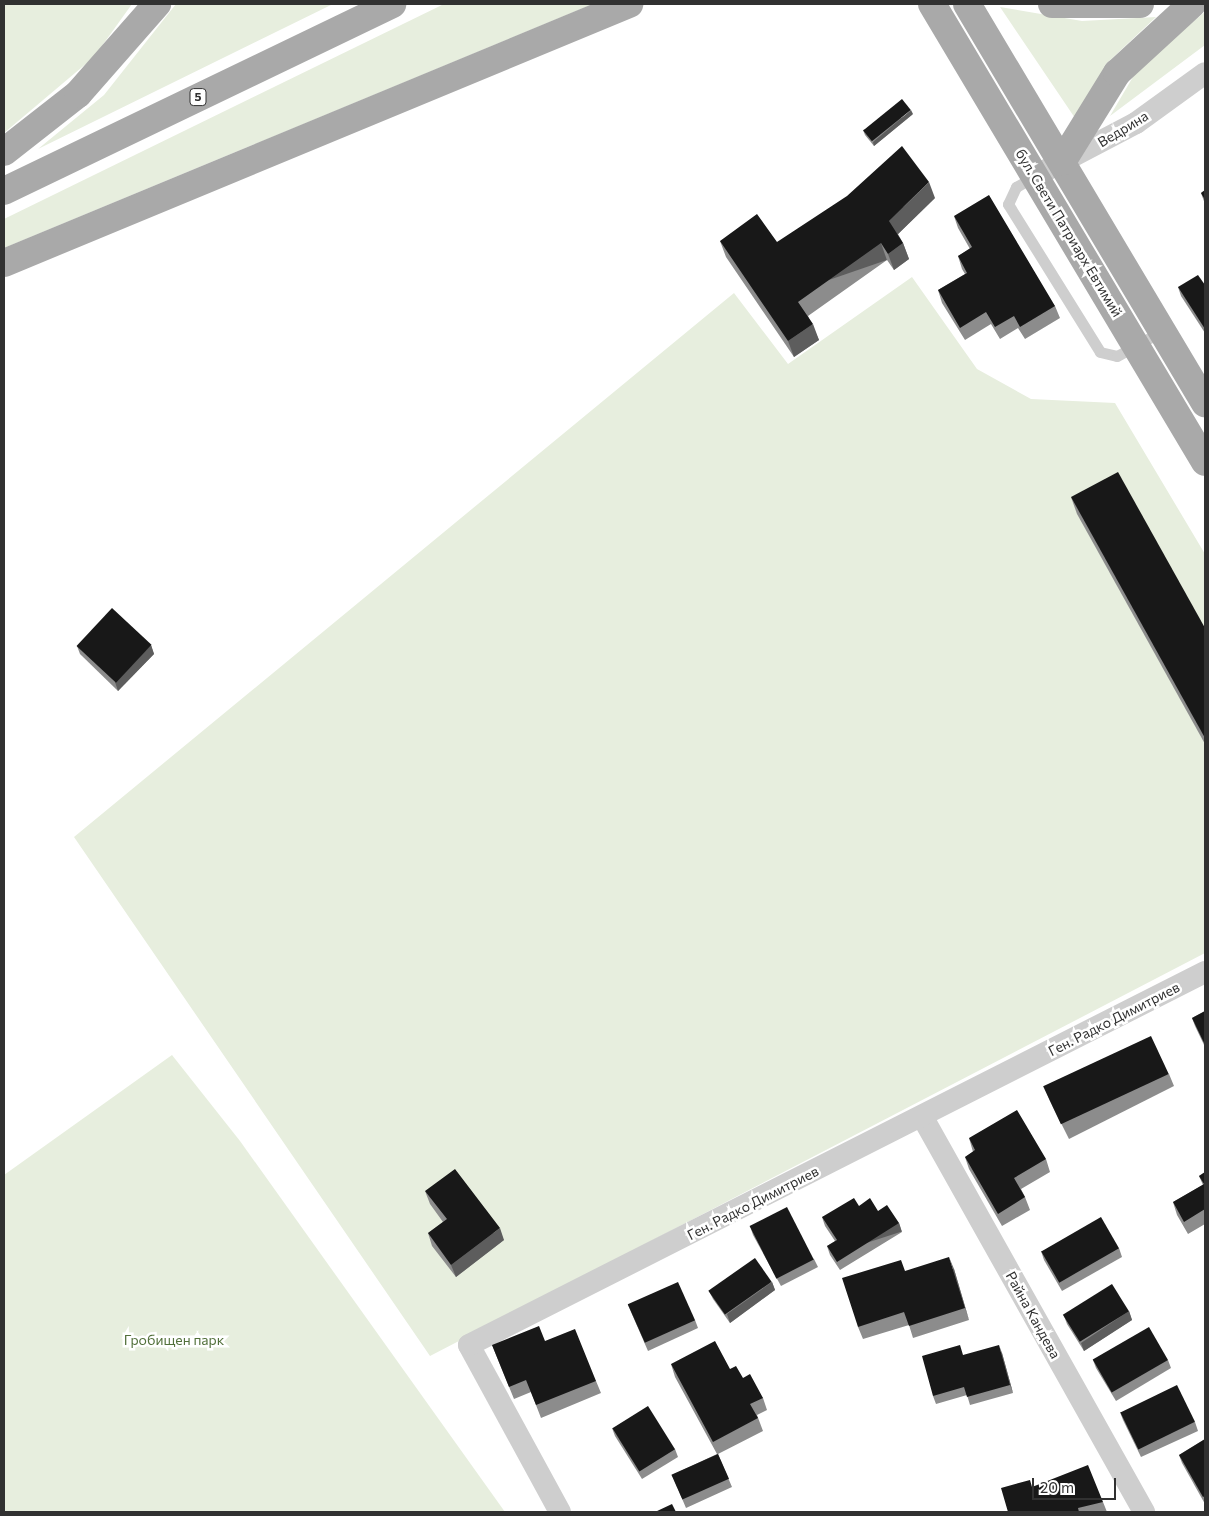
<!DOCTYPE html>
<html>
<head>
<meta charset="utf-8">
<style>
  body { margin:0 }
  #map { position:relative; width:1209px; height:1516px; overflow:hidden; background:#fff; font-family:Commissioner,sans-serif }
  div>[style] { position:absolute }
  [style*='--x'] { left:calc(var(--x)*1px); top:calc(var(--y)*1px); width:calc(var(--w)*1px); rotate:calc(var(--a)*1deg) }
  .green>* { inset:0; background:#e7eede }
  .lane>* { height:11px; margin:-5.5px; padding:0 5.5px; transform-origin:5.5px; border-radius:5.5px; background:#cecece }
  .street>* { height:22px; margin:-11px; padding:0 11px; transform-origin:11px; border-radius:11px; background:#cecece }
  .primary>* { height:28px; margin:-14px; padding:0 14px; transform-origin:14px; border-radius:14px; background:#a9a9a9 }
  .wall>* { inset:0; background:#8c8c8c }
  .shaded-wall>* { inset:0; background:#5d5d5d; transform-origin:0 0 }
  .building>* { inset:0; background:#181818; transform-origin:0 0 }
  span { translate:-50% -50%; white-space:nowrap; text-align:center; line-height:1.15; -webkit-text-stroke:5px #fff; paint-order:stroke }
  .shield-label span { padding:1px 4px; background:#fff; border:1px solid; border-radius:4px; -webkit-text-stroke-width:0 }
  .shield-label { font-size:12px; color:#313131; font-weight:700 }
  .street-label { font-size:14px; color:#313131 }
  .park-label { font-size:14px; color:#52703b }
  .frame { position:absolute; inset:0; border:5px solid #313131; pointer-events:none }
  .scale { position:absolute; left:1032px; top:1478px; width:84px; height:22px; box-sizing:border-box; border:2px solid #313131; border-top:0; padding-left:6px; font-size:15px; line-height:18px; white-space:nowrap; color:#313131; -webkit-text-stroke:4px #fff; paint-order:stroke }
</style>
</head>
<body>
<div id="map">
  <div class="green">
    <i style="clip-path:polygon(4px 4px,132px 4px,94px 57px,4px 133px)"></i>
    <i style="clip-path:polygon(176px 4px,333px 4px,38px 149px,104px 95px)"></i>
    <i style="clip-path:polygon(444px 4px,593px 4px,4px 248px,4px 219px)"></i>
    <i style="clip-path:polygon(1000px 7px,1082px 21px,1156px 17px,1106px 64px,1077px 121px)"></i>
    <i style="clip-path:polygon(1205px 12px,1205px 45px,1110px 116px,1140px 65px)"></i>
    <i style="clip-path:polygon(912px 277px,977px 369px,1031px 399px,1115px 403px,1205px 554px,1205px 953px,430px 1356px,74px 837px,734px 293px,788px 364px)"></i>
    <i style="clip-path:polygon(172px 1055px,240px 1141px,505px 1512px,4px 1512px,4px 1175px)"></i>
  </div>
  <div class="lane">
    <i style="--x:1035;--y:176;--w:22;--a:150"></i>
    <i style="--x:1016;--y:187;--w:19;--a:115"></i>
    <i style="--x:1008;--y:204;--w:174;--a:58.1"></i>
    <i style="--x:1100;--y:352;--w:17;--a:13"></i>
    <i style="--x:1117;--y:356;--w:51;--a:-29.1"></i>
  </div>
  <div class="street">
    <i style="--x:1035;--y:176;--w:114;--a:-27.7"></i>
    <i style="--x:1136;--y:123;--w:85;--a:-35.9"></i>
    <i style="--x:923;--y:1118;--w:452;--a:60.7"></i>
    <i style="--x:560;--y:1512;--w:190;--a:-118.6"></i>
    <i style="--x:469;--y:1345;--w:825;--a:-26.88"></i>
  </div>
  <div class="primary">
    <i style="--x:932;--y:4;--w:533;--a:59.2"></i>
    <i style="--x:967;--y:4;--w:465;--a:59.2"></i>
    <i style="--x:1052;--y:4;--w:88;--a:0"></i>
    <i style="--x:4;--y:152;--w:94;--a:-38.1"></i>
    <i style="--x:78;--y:94;--w:120;--a:-48.7"></i>
    <i style="--x:1062;--y:162;--w:105;--a:-58.3"></i>
    <i style="--x:1117;--y:73;--w:102;--a:-42.6"></i>
    <i style="--x:4;--y:191;--w:431;--a:-25.7"></i>
    <i style="--x:4;--y:263;--w:677;--a:-22.51"></i>
  </div>
  <div class="wall">
    <i style="clip-path:polygon(913px 114px,874px 146px,865px 135px,863px 130px)"></i>
    <i style="clip-path:polygon(1205px 190px,1205px 204px,1201px 193px)"></i>
    <i style="clip-path:polygon(935px 198px,898px 234px,903px 243px,909px 259px,894px 270px,887px 260px,808px 316px,819px 340px,794px 357px,726px 257px,720px 241px,777px 242px)"></i>
    <i style="clip-path:polygon(954px 216px,1055px 306px,1060px 318px,1025px 339px,1018px 328px,1000px 339px,991px 324px,965px 340px,942px 303px,938px 290px,965px 274px,962px 269px,958px 256px,970px 249px,958px 228px)"></i>
    <i style="clip-path:polygon(1205px 285px,1205px 333px,1181px 296px,1178px 287px)"></i>
    <i style="clip-path:polygon(1071px 497px,1205px 628px,1205px 744px,1077px 514px)"></i>
    <i style="clip-path:polygon(151px 645px,154px 654px,118px 691px,80px 654px,77px 646px)"></i>
    <i style="clip-path:polygon(1205px 1011px,1205px 1047px,1195px 1026px,1192px 1018px)"></i>
    <i style="clip-path:polygon(1169px 1074px,1174px 1086px,1069px 1139px,1050px 1101px,1045px 1089px)"></i>
    <i style="clip-path:polygon(969px 1138px,1046px 1159px,1050px 1172px,1021px 1189px,1025px 1197px,1030px 1210px,1002px 1226px,969px 1169px,965px 1157px,973px 1152px)"></i>
    <i style="clip-path:polygon(1205px 1172px,1205px 1224px,1188px 1234px,1177px 1215px,1173px 1202px,1203px 1185px,1199px 1176px)"></i>
    <i style="clip-path:polygon(425px 1191px,504px 1240px,456px 1277px,432px 1246px,428px 1233px,443px 1222px,430px 1204px)"></i>
    <i style="clip-path:polygon(859px 1206px,899px 1223px,902px 1232px,840px 1270px,830px 1255px,827px 1246px,835px 1241px,825px 1226px,822px 1217px)"></i>
    <i style="clip-path:polygon(750px 1226px,814px 1259px,818px 1267px,781px 1286px,753px 1235px)"></i>
    <i style="clip-path:polygon(1119px 1248px,1122px 1257px,1062px 1291px,1044px 1260px,1041px 1251px)"></i>
    <i style="clip-path:polygon(954px 1269px,969px 1320px,913px 1338px,909px 1325px,863px 1339px,858px 1327px,905px 1271px)"></i>
    <i style="clip-path:polygon(772px 1282px,775px 1290px,730px 1323px,713px 1299px,709px 1291px)"></i>
    <i style="clip-path:polygon(628px 1305px,695px 1320px,698px 1328px,648px 1351px)"></i>
    <i style="clip-path:polygon(1129px 1311px,1132px 1320px,1084px 1351px,1067px 1324px,1064px 1316px)"></i>
    <i style="clip-path:polygon(545px 1341px,596px 1381px,601px 1393px,541px 1418px,531px 1392px,514px 1399px,492px 1345px)"></i>
    <i style="clip-path:polygon(1002px 1353px,1013px 1393px,970px 1405px,967px 1395px,936px 1404px,933px 1396px,963px 1355px)"></i>
    <i style="clip-path:polygon(1093px 1360px,1168px 1360px,1171px 1368px,1116px 1401px,1096px 1368px)"></i>
    <i style="clip-path:polygon(671px 1364px,730px 1369px,763px 1398px,767px 1410px,757px 1415px,763px 1431px,718px 1454px,732px 1487px,686px 1508px,672px 1475px,717px 1454px,675px 1377px)"></i>
    <i style="clip-path:polygon(1120px 1412px,1195px 1422px,1198px 1431px,1141px 1457px,1123px 1420px)"></i>
    <i style="clip-path:polygon(612px 1428px,675px 1449px,678px 1457px,642px 1479px,615px 1436px)"></i>
    <i style="clip-path:polygon(1205px 1439px,1205px 1504px,1182px 1463px,1179px 1455px)"></i>
    <i style="clip-path:polygon(1032px 1487px,1103px 1502px,1107px 1512px,1008px 1512px)"></i>
  </div>
  <div class="shaded-wall">
    <i style="clip-path:polygon(911px 110px,913px 114px,874px 146px,873px 142px)"></i>
    <i style="clip-path:polygon(929px 182px,935px 198px,895px 237px,889px 221px)"></i>
    <i style="left:881px;top:243px;width:18px;height:102px;rotate:71deg"></i>
    <i style="clip-path:polygon(903px 243px,909px 259px,894px 270px,888px 254px)"></i>
    <i style="clip-path:polygon(813px 324px,819px 340px,794px 357px,788px 341px)"></i>
    <i style="clip-path:polygon(151px 645px,154px 654px,118px 691px,115px 682px)"></i>
    <i style="left:899px;top:1223px;width:9px;height:73px;rotate:72deg"></i>
    <i style="clip-path:polygon(500px 1228px,504px 1240px,456px 1277px,451px 1265px)"></i>
    <i style="clip-path:polygon(949px 1257px,954px 1269px,969px 1320px,965px 1308px)"></i>
    <i style="clip-path:polygon(772px 1282px,775px 1290px,730px 1323px,727px 1314px)"></i>
    <i style="clip-path:polygon(1129px 1311px,1132px 1320px,1084px 1351px,1081px 1343px)"></i>
    <i style="clip-path:polygon(999px 1345px,1002px 1353px,1013px 1393px,1010px 1385px)"></i>
  </div>
  <div class="building">
    <i style="left:902px;top:99px;width:14px;height:50px;rotate:51deg"></i>
    <i style="clip-path:polygon(902px 146px,929px 182px,889px 221px,903px 243px,888px 254px,881px 243px,798px 302px,813px 324px,788px 341px,720px 241px,757px 214px,777px 242px,847px 196px)"></i>
    <i style="clip-path:polygon(1205px 190px,1205px 200px,1201px 193px)"></i>
    <i style="clip-path:polygon(989px 195px,1055px 306px,1020px 327px,1014px 316px,995px 327px,986px 312px,960px 328px,938px 290px,967px 273px,958px 256px,972px 247px,954px 216px)"></i>
    <i style="clip-path:polygon(1198px 275px,1205px 285px,1205px 329px,1178px 287px)"></i>
    <i style="clip-path:polygon(1118px 472px,1205px 628px,1205px 738px,1071px 497px)"></i>
    <i style="left:112px;top:608px;width:54px;height:52px;rotate:43deg"></i>
    <i style="clip-path:polygon(1205px 1011px,1205px 1045px,1192px 1018px)"></i>
    <i style="left:1151px;top:1036px;width:42px;height:119px;rotate:65deg"></i>
    <i style="clip-path:polygon(1017px 1110px,1046px 1159px,1014px 1178px,1025px 1197px,998px 1214px,965px 1157px,975px 1150px,969px 1138px)"></i>
    <i style="clip-path:polygon(455px 1169px,500px 1228px,451px 1265px,428px 1233px,447px 1219px,425px 1191px)"></i>
    <i style="clip-path:polygon(1205px 1172px,1205px 1209px,1184px 1222px,1173px 1202px,1204px 1184px,1199px 1176px)"></i>
    <i style="clip-path:polygon(854px 1198px,859px 1206px,870px 1198px,878px 1211px,887px 1205px,899px 1223px,837px 1262px,827px 1246px,837px 1240px,822px 1217px)"></i>
    <i style="left:787px;top:1207px;width:59px;height:42px;rotate:63deg"></i>
    <i style="left:1101px;top:1217px;width:36px;height:69px;rotate:60deg"></i>
    <i style="clip-path:polygon(949px 1257px,965px 1308px,909px 1326px,904px 1312px,858px 1327px,842px 1278px,901px 1260px,905px 1271px)"></i>
    <i style="left:755px;top:1258px;width:29px;height:57px;rotate:55deg"></i>
    <i style="left:678px;top:1282px;width:42px;height:55px;rotate:66deg"></i>
    <i style="left:1112px;top:1284px;width:32px;height:58px;rotate:58deg"></i>
    <i style="clip-path:polygon(539px 1326px,545px 1341px,575px 1329px,596px 1381px,536px 1405px,526px 1380px,509px 1387px,492px 1345px)"></i>
    <i style="left:1149px;top:1327px;width:38px;height:65px;rotate:60deg"></i>
    <i style="clip-path:polygon(715px 1341px,730px 1369px,736px 1366px,743px 1378px,750px 1374px,763px 1398px,750px 1404px,758px 1418px,713px 1442px,671px 1364px)"></i>
    <i style="clip-path:polygon(960px 1345px,963px 1355px,999px 1345px,1010px 1385px,967px 1397px,964px 1387px,933px 1396px,922px 1356px)"></i>
    <i style="left:1177px;top:1385px;width:41px;height:63px;rotate:64deg"></i>
    <i style="left:648px;top:1406px;width:51px;height:42px;rotate:58deg"></i>
    <i style="clip-path:polygon(1205px 1439px,1205px 1496px,1203px 1497px,1179px 1455px)"></i>
    <i style="left:718px;top:1454px;width:27px;height:51px;rotate:66deg"></i>
    <i style="clip-path:polygon(1088px 1465px,1103px 1502px,1078px 1508px,1079px 1512px,1008px 1512px,1001px 1488px,1030px 1480px,1032px 1487px)"></i>
    <i style="clip-path:polygon(672px 1504px,676px 1512px,655px 1512px)"></i>
  </div>
  <div class="shield-label">
    <span style="left:198px;top:97px">5</span>
  </div>
  <div class="street-label">
    <span style="left:1123px;top:129px;rotate:-31deg">Ведрина</span>
    <span style="left:1069px;top:233px;rotate:59deg">бул. Свети Патриарх Евтимий</span>
    <span style="left:1114px;top:1019px;rotate:-27deg">Ген. Радко Димитриев</span>
    <span style="left:753px;top:1203px;rotate:-27deg">Ген. Радко Димитриев</span>
    <span style="left:1033px;top:1315px;rotate:61deg">Райна Кандева</span>
  </div>
  <div class="park-label">
    <span style="left:174px;top:1340px">Гробищен парк</span>
  </div>
  <div class="frame"></div>
  <div class="scale">20 m</div>
</div>
</body>
</html>
